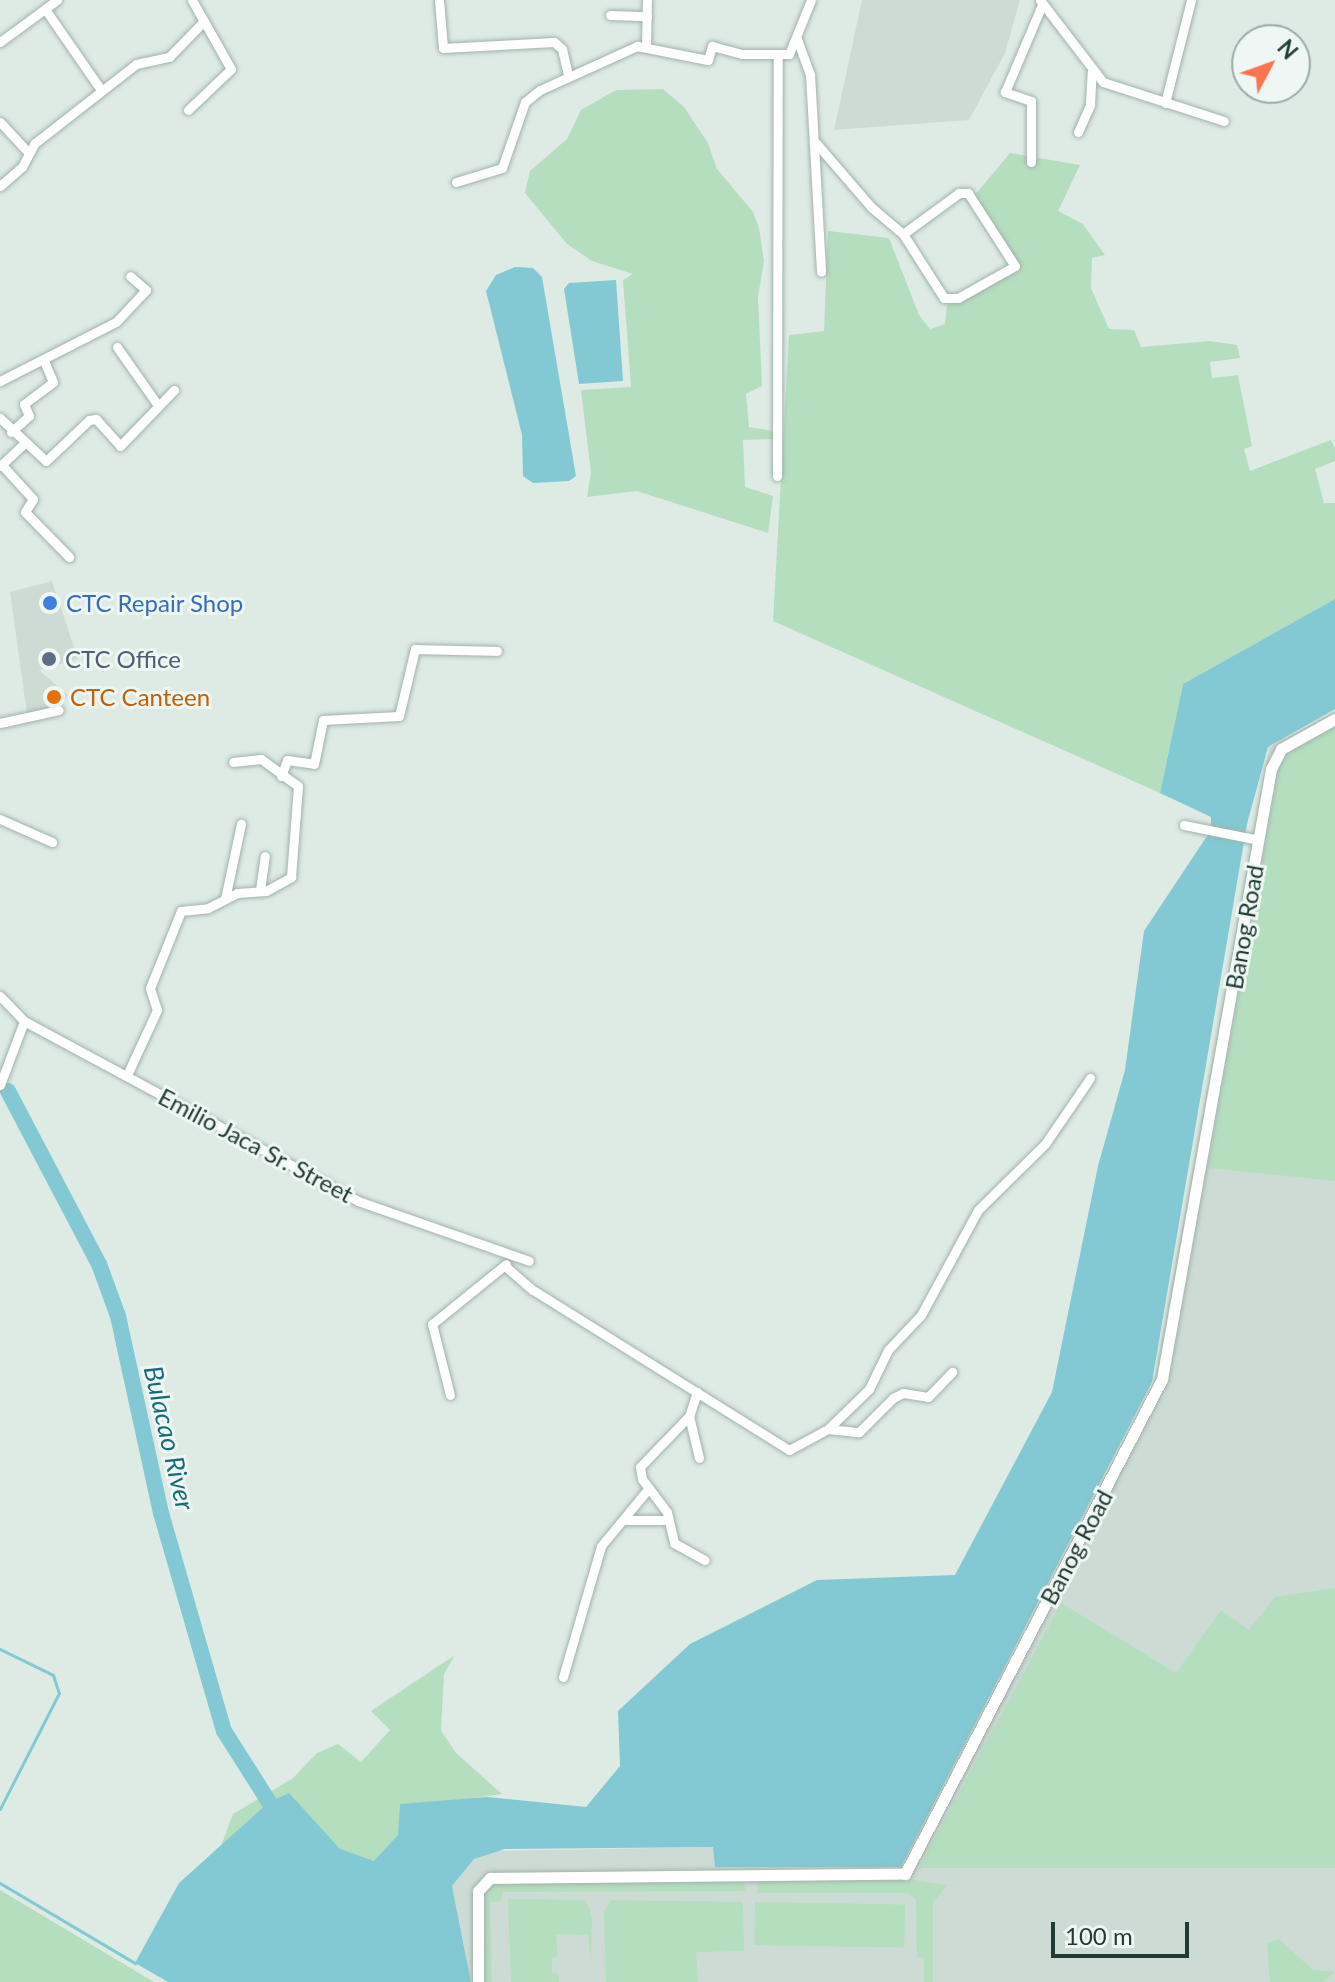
<!DOCTYPE html>
<html>
<head>
<meta charset="utf-8">
<style>
  body { margin:0 }
  #map { position:relative; width:1335px; height:1982px; overflow:hidden; background:#deebe5; font-family:Lato,sans-serif }
  div>[style] { position:absolute }
  [style*='--x'] { left:calc(var(--x)*1px); top:calc(var(--y)*1px); width:calc(var(--w)*1px); rotate:calc(var(--a)*1deg) }
  .built>* { inset:0; background:#ccdbd4 }
  .green>* { inset:0; background:#b5debf; transform-origin:0 0 }
  .water>* { inset:0; background:#82c9d4 }
  .stream>* { height:3px; margin:-1.5px; padding:0 1.5px; transform-origin:1.5px; border-radius:1.5px; background:#82c9d4 }
  .river>* { height:16px; margin:-8px; padding:0 8px; transform-origin:8px; border-radius:8px; background:#82c9d4 }
  .roads { filter:drop-shadow(0 0 2px #a1b3ac) drop-shadow(0 0 2px #a1b3ac) }
  .minor>* { height:9px; margin:-4.5px; padding:0 4.5px; transform-origin:4.5px; border-radius:4.5px; background:#fff }
  .tertiary>* { height:11px; margin:-5.5px; padding:0 5.5px; transform-origin:5.5px; border-radius:5.5px; background:#fff }
  .dots>* { width:22px; height:22px; translate:-50% -50%; box-sizing:border-box; border:4px solid #eef7f3; border-radius:50% }
  span { translate:-50% -50%; white-space:nowrap; text-align:center; line-height:1.15; -webkit-text-stroke:6px #eef7f3; paint-order:stroke }
  .shop-label { font-size:24px; color:#366cbe }
  .left { translate:0 -50%; text-align:left }
  .service-label { font-size:24px; color:#4e5e75 }
  .food-label { font-size:24px; color:#c56008 }
  .street-label { font-size:24px; color:#1f3b33 }
  .water-label { font-size:26px; color:#166b7a; font-style:italic }
  .north { position:absolute; left:1231px; top:24px; width:80px; height:80px; box-sizing:border-box; background:#eef7f3; border:2px solid #9baca6; border-radius:50%; rotate:49deg; font-size:22px; font-weight:700; line-height:32px; text-align:center; color:#1f3b33 }
  .north::after { content:''; display:block; margin:auto; width:28px; height:36px; background:#fa744d; clip-path:polygon(50% 0,100% 100%,50% 72%,0 100%) }
  .scale { position:absolute; left:1051px; top:1922px; width:138px; height:36px; box-sizing:border-box; border:4px solid #1f3b33; border-top:0; padding-left:10px; font-size:24px; line-height:28px; white-space:nowrap; color:#1f3b33; -webkit-text-stroke:6px #eef7f3; paint-order:stroke }
</style>
</head>
<body>
<div id="map">
  <div class="built">
    <i style="clip-path:polygon(862px 0,1020px 0,1005px 53px,969px 120px,834px 130px)"></i>
    <i style="clip-path:polygon(52px 581px,78px 659px,39px 670px,68px 695px,59px 707px,27px 714px,10px 592px)"></i>
    <i style="clip-path:polygon(1335px 712px,1335px 1982px,471px 1982px,452px 1886px,474px 1859px,492px 1851px,713px 1847px,716px 1867px,901px 1867px,1154px 1382px,1269px 747px)"></i>
  </div>
  <div class="green">
    <i style="clip-path:polygon(663px 89px,684px 107px,708px 143px,717px 169px,753px 212px,759px 228px,764px 261px,758px 297px,762px 386px,746px 394px,749px 427px,774px 431px,775px 439px,743px 440px,745px 487px,773px 496px,768px 533px,637px 491px,587px 497px,591px 473px,581px 390px,631px 387px,623px 280px,633px 274px,592px 261px,567px 244px,525px 193px,530px 171px,567px 139px,581px 110px,616px 90px)"></i>
    <i style="clip-path:polygon(1010px 153px,1080px 165px,1058px 211px,1083px 224px,1105px 255px,1092px 258px,1091px 288px,1109px 329px,1134px 330px,1141px 347px,1210px 341px,1237px 345px,1240px 358px,1210px 362px,1212px 378px,1238px 375px,1252px 446px,1244px 449px,1250px 471px,1331px 440px,1335px 449px,1335px 461px,1315px 469px,1324px 503px,1335px 503px,1335px 599px,1183px 684px,1160px 793px,773px 621px,789px 335px,824px 331px,828px 231px,889px 238px,919px 315px,930px 329px,945px 324px,947px 305px,1020px 271px,974px 196px)"></i>
    <i style="clip-path:polygon(1335px 726px,1335px 1181px,1208px 1168px,1280px 764px,1296px 748px)"></i>
    <i style="clip-path:polygon(1335px 1588px,1335px 1868px,919px 1868px,1061px 1603px,1176px 1673px,1221px 1610px,1249px 1630px,1275px 1597px)"></i>
    <i style="clip-path:polygon(455px 1655px,444px 1674px,441px 1730px,456px 1753px,502px 1794px,412px 1807px,390px 1861px,211px 1873px,233px 1814px,293px 1778px,317px 1753px,338px 1744px,361px 1762px,390px 1730px,371px 1711px)"></i>
    <i style="clip-path:polygon(744px 1879px,745px 1891px,503px 1892px,501px 1901px,490px 1902px,492px 1982px,484px 1982px,482px 1894px,495px 1882px)"></i>
    <i style="clip-path:polygon(757px 1879px,908px 1879px,947px 1885px,933px 1903px,933px 1982px,924px 1982px,924px 1958px,917px 1957px,916px 1899px,907px 1893px,757px 1893px)"></i>
    <i style="clip-path:polygon(0 1890px,154px 1982px,0 1982px)"></i>
    <i style="clip-path:polygon(508px 1899px,586px 1900px,592px 1917px,591px 1963px,588px 1935px,556px 1934px,558px 1957px,552px 1958px,552px 1973px,559px 1974px,559px 1982px,511px 1982px)"></i>
    <i style="clip-path:polygon(611px 1900px,743px 1902px,744px 1951px,696px 1952px,698px 1982px,606px 1982px,604px 1912px)"></i>
    <i style="left:755px;top:1902px;width:150px;height:43px;rotate:1deg"></i>
    <i style="clip-path:polygon(1279px 1939px,1313px 1970px,1335px 1972px,1323px 1982px,1270px 1982px,1267px 1943px)"></i>
  </div>
  <div class="water">
    <i style="clip-path:polygon(515px 267px,533px 268px,542px 277px,576px 476px,569px 481px,533px 483px,523px 476px,522px 435px,486px 291px,496px 275px)"></i>
    <i style="clip-path:polygon(616px 280px,623px 381px,579px 384px,564px 289px,569px 283px)"></i>
    <i style="clip-path:polygon(1335px 599px,1335px 709px,1268px 747px,1247px 824px,1152px 1382px,901px 1867px,715px 1867px,713px 1847px,505px 1849px,474px 1859px,452px 1886px,471px 1982px,168px 1982px,135px 1963px,179px 1883px,269px 1802px,289px 1793px,340px 1849px,374px 1861px,398px 1835px,400px 1804px,487px 1797px,586px 1807px,620px 1766px,618px 1711px,690px 1644px,817px 1580px,955px 1575px,1052px 1392px,1098px 1166px,1125px 1070px,1144px 931px,1211px 830px,1211px 817px,1160px 793px,1183px 684px)"></i>
  </div>
  <div class="stream">
    <i style="--x:0;--y:1649;--w:59;--a:26.1"></i>
    <i style="--x:53;--y:1675;--w:19;--a:72"></i>
    <i style="--x:59;--y:1693;--w:130;--a:117"></i>
    <i style="--x:0;--y:1883;--w:157;--a:30.7"></i>
  </div>
  <div class="river">
    <i style="--x:8;--y:1091;--w:195;--a:62.3"></i>
    <i style="--x:99;--y:1264;--w:55;--a:69.9"></i>
    <i style="--x:118;--y:1316;--w:202;--a:77.7"></i>
    <i style="--x:161;--y:1513;--w:227;--a:73.9"></i>
    <i style="--x:224;--y:1731;--w:84;--a:57.6"></i>
  </div>
  <div class="roads">
    <div class="minor">
      <i style="--x:439;--y:0;--w:48;--a:85.2"></i>
      <i style="--x:443;--y:48;--w:111;--a:-3.1"></i>
      <i style="--x:554;--y:42;--w:11;--a:41"></i>
      <i style="--x:562;--y:49;--w:28;--a:77"></i>
      <i style="--x:1040;--y:0;--w:103;--a:52.5"></i>
      <i style="--x:1103;--y:82;--w:127;--a:17.9"></i>
      <i style="--x:45;--y:9;--w:98;--a:55.3"></i>
      <i style="--x:610;--y:15;--w:37;--a:2"></i>
      <i style="--x:797;--y:39;--w:37;--a:70"></i>
      <i style="--x:810;--y:74;--w:198;--a:86.8"></i>
      <i style="--x:0;--y:42;--w:71;--a:-36.4"></i>
      <i style="--x:646;--y:47;--w:47;--a:-88.8"></i>
      <i style="--x:1165;--y:103;--w:106;--a:-75.8"></i>
      <i style="--x:188;--y:110;--w:59;--a:-43.6"></i>
      <i style="--x:231;--y:69;--w:79;--a:-119.5"></i>
      <i style="--x:0;--y:122;--w:41;--a:47"></i>
      <i style="--x:1078;--y:132;--w:30;--a:-66"></i>
      <i style="--x:1090;--y:105;--w:33;--a:-87"></i>
      <i style="--x:816;--y:143;--w:84;--a:49.3"></i>
      <i style="--x:871;--y:207;--w:42;--a:40.2"></i>
      <i style="--x:903;--y:234;--w:76;--a:57.4"></i>
      <i style="--x:944;--y:298;--w:14;--a:0"></i>
      <i style="--x:958;--y:298;--w:65;--a:-29.3"></i>
      <i style="--x:1015;--y:266;--w:87;--a:-122.8"></i>
      <i style="--x:968;--y:193;--w:9;--a:180"></i>
      <i style="--x:959;--y:193;--w:69;--a:143.8"></i>
      <i style="--x:1031;--y:162;--w:61;--a:-90"></i>
      <i style="--x:1031;--y:101;--w:28;--a:-161"></i>
      <i style="--x:1005;--y:92;--w:95;--a:-67"></i>
      <i style="--x:456;--y:182;--w:48;--a:-16.9"></i>
      <i style="--x:502;--y:168;--w:70;--a:-70.8"></i>
      <i style="--x:525;--y:102;--w:19;--a:-39"></i>
      <i style="--x:540;--y:90;--w:107;--a:-24.4"></i>
      <i style="--x:637;--y:46;--w:72;--a:11.2"></i>
      <i style="--x:708;--y:60;--w:15;--a:-74"></i>
      <i style="--x:712;--y:46;--w:31;--a:15"></i>
      <i style="--x:742;--y:54;--w:47;--a:0"></i>
      <i style="--x:789;--y:54;--w:58;--a:-67.8"></i>
      <i style="--x:0;--y:186;--w:29;--a:-41"></i>
      <i style="--x:22;--y:167;--w:27;--a:-62"></i>
      <i style="--x:35;--y:143;--w:128;--a:-38"></i>
      <i style="--x:136;--y:64;--w:34;--a:-12"></i>
      <i style="--x:169;--y:57;--w:50;--a:-45.8"></i>
      <i style="--x:117;--y:347;--w:70;--a:54.9"></i>
      <i style="--x:0;--y:381;--w:130;--a:-27"></i>
      <i style="--x:116;--y:322;--w:44;--a:-46.8"></i>
      <i style="--x:146;--y:290;--w:21;--a:-139"></i>
      <i style="--x:0;--y:418;--w:63;--a:43.1"></i>
      <i style="--x:46;--y:461;--w:59;--a:-43.6"></i>
      <i style="--x:89;--y:420;--w:7;--a:-8"></i>
      <i style="--x:96;--y:419;--w:36;--a:48"></i>
      <i style="--x:120;--y:446;--w:78;--a:-46"></i>
      <i style="--x:11;--y:432;--w:24;--a:-42"></i>
      <i style="--x:29;--y:416;--w:13;--a:-113"></i>
      <i style="--x:24;--y:404;--w:36;--a:-37"></i>
      <i style="--x:53;--y:382;--w:23;--a:-113"></i>
      <i style="--x:2;--y:465;--w:46;--a:47.6"></i>
      <i style="--x:33;--y:499;--w:15;--a:122"></i>
      <i style="--x:25;--y:512;--w:63;--a:45.6"></i>
      <i style="--x:0;--y:466;--w:33;--a:-43"></i>
      <i style="--x:777;--y:476;--w:418;--a:-89.9"></i>
      <i style="--x:0;--y:723;--w:60;--a:-12.4"></i>
      <i style="--x:281;--y:776;--w:17;--a:-69"></i>
      <i style="--x:287;--y:760;--w:27;--a:8"></i>
      <i style="--x:314;--y:764;--w:45;--a:-78.4"></i>
      <i style="--x:323;--y:720;--w:76;--a:-3"></i>
      <i style="--x:399;--y:716;--w:69;--a:-76.6"></i>
      <i style="--x:415;--y:649;--w:82;--a:1.4"></i>
      <i style="--x:0;--y:819;--w:57;--a:23.9"></i>
      <i style="--x:1184;--y:825;--w:76;--a:11.3"></i>
      <i style="--x:260;--y:890;--w:34;--a:-82"></i>
      <i style="--x:225;--y:899;--w:77;--a:-78"></i>
      <i style="--x:0;--y:996;--w:35;--a:46"></i>
      <i style="--x:24;--y:1021;--w:379;--a:28.3"></i>
      <i style="--x:358;--y:1201;--w:181;--a:19.3"></i>
      <i style="--x:127;--y:1075;--w:72;--a:-65.2"></i>
      <i style="--x:157;--y:1010;--w:23;--a:-108"></i>
      <i style="--x:150;--y:988;--w:83;--a:-68.1"></i>
      <i style="--x:181;--y:911;--w:27;--a:-6"></i>
      <i style="--x:208;--y:908;--w:33;--a:-27"></i>
      <i style="--x:237;--y:893;--w:29;--a:-4"></i>
      <i style="--x:266;--y:891;--w:29;--a:-29"></i>
      <i style="--x:291;--y:877;--w:91;--a:-85.6"></i>
      <i style="--x:298;--y:786;--w:46;--a:-143.9"></i>
      <i style="--x:261;--y:759;--w:28;--a:174"></i>
      <i style="--x:0;--y:1085;--w:68;--a:-69.4"></i>
      <i style="--x:505;--y:1266;--w:37;--a:41"></i>
      <i style="--x:533;--y:1290;--w:302;--a:32"></i>
      <i style="--x:789;--y:1450;--w:44;--a:-28.3"></i>
      <i style="--x:828;--y:1429;--w:57;--a:-44.3"></i>
      <i style="--x:869;--y:1389;--w:43;--a:-64"></i>
      <i style="--x:888;--y:1350;--w:48;--a:-46.7"></i>
      <i style="--x:921;--y:1315;--w:119;--a:-61.5"></i>
      <i style="--x:978;--y:1210;--w:94;--a:-44.6"></i>
      <i style="--x:1045;--y:1144;--w:80;--a:-55.7"></i>
      <i style="--x:697;--y:1392;--w:25;--a:108"></i>
      <i style="--x:689;--y:1416;--w:71;--a:133.9"></i>
      <i style="--x:640;--y:1467;--w:12;--a:81"></i>
      <i style="--x:642;--y:1479;--w:41;--a:52.9"></i>
      <i style="--x:667;--y:1512;--w:32;--a:77"></i>
      <i style="--x:674;--y:1543;--w:35;--a:29"></i>
      <i style="--x:450;--y:1395;--w:73;--a:-104.2"></i>
      <i style="--x:432;--y:1324;--w:95;--a:-39"></i>
      <i style="--x:689;--y:1416;--w:43;--a:76.6"></i>
      <i style="--x:828;--y:1429;--w:31;--a:6"></i>
      <i style="--x:859;--y:1432;--w:48;--a:-45"></i>
      <i style="--x:893;--y:1398;--w:11;--a:-27"></i>
      <i style="--x:903;--y:1393;--w:25;--a:9"></i>
      <i style="--x:928;--y:1397;--w:35;--a:-46"></i>
      <i style="--x:625;--y:1520;--w:43;--a:0"></i>
      <i style="--x:563;--y:1677;--w:136;--a:-73.8"></i>
      <i style="--x:601;--y:1546;--w:75;--a:-50.4"></i>
    </div>
    <div class="tertiary">
      <i style="--x:478;--y:1982;--w:91;--a:-90"></i>
      <i style="--x:478;--y:1891;--w:18;--a:-47"></i>
      <i style="--x:490;--y:1878;--w:415;--a:-0.6"></i>
      <i style="--x:905;--y:1874;--w:558;--a:-62.56"></i>
      <i style="--x:1162;--y:1379;--w:620;--a:-79.87"></i>
      <i style="--x:1271;--y:769;--w:22;--a:-63"></i>
      <i style="--x:1281;--y:749;--w:62;--a:-29.1"></i>
    </div>
  </div>
  <div class="dots">
    <i style="left:50px;top:603px;background:#3f7fe0"></i>
    <i style="left:49px;top:659px;background:#5c6f8a"></i>
    <i style="left:54px;top:697px;background:#e8710a"></i>
  </div>
  <div class="shop-label">
    <span class="left" style="left:66px;top:603px">CTC Repair Shop</span>
  </div>
  <div class="service-label">
    <span class="left" style="left:65px;top:659px">CTC Office</span>
  </div>
  <div class="food-label">
    <span class="left" style="left:70px;top:697px">CTC Canteen</span>
  </div>
  <div class="street-label">
    <span style="left:1244px;top:927px;rotate:-80deg">Banog Road</span>
    <span style="left:256px;top:1145px;rotate:28deg">Emilio Jaca Sr. Street</span>
    <span style="left:1076px;top:1547px;rotate:-62deg">Banog Road</span>
  </div>
  <div class="water-label">
    <span style="left:169px;top:1438px;rotate:77deg">Bulacao River</span>
  </div>
  <div class="north">N</div>
  <div class="scale">100 m</div>
</div>
</body>
</html>
